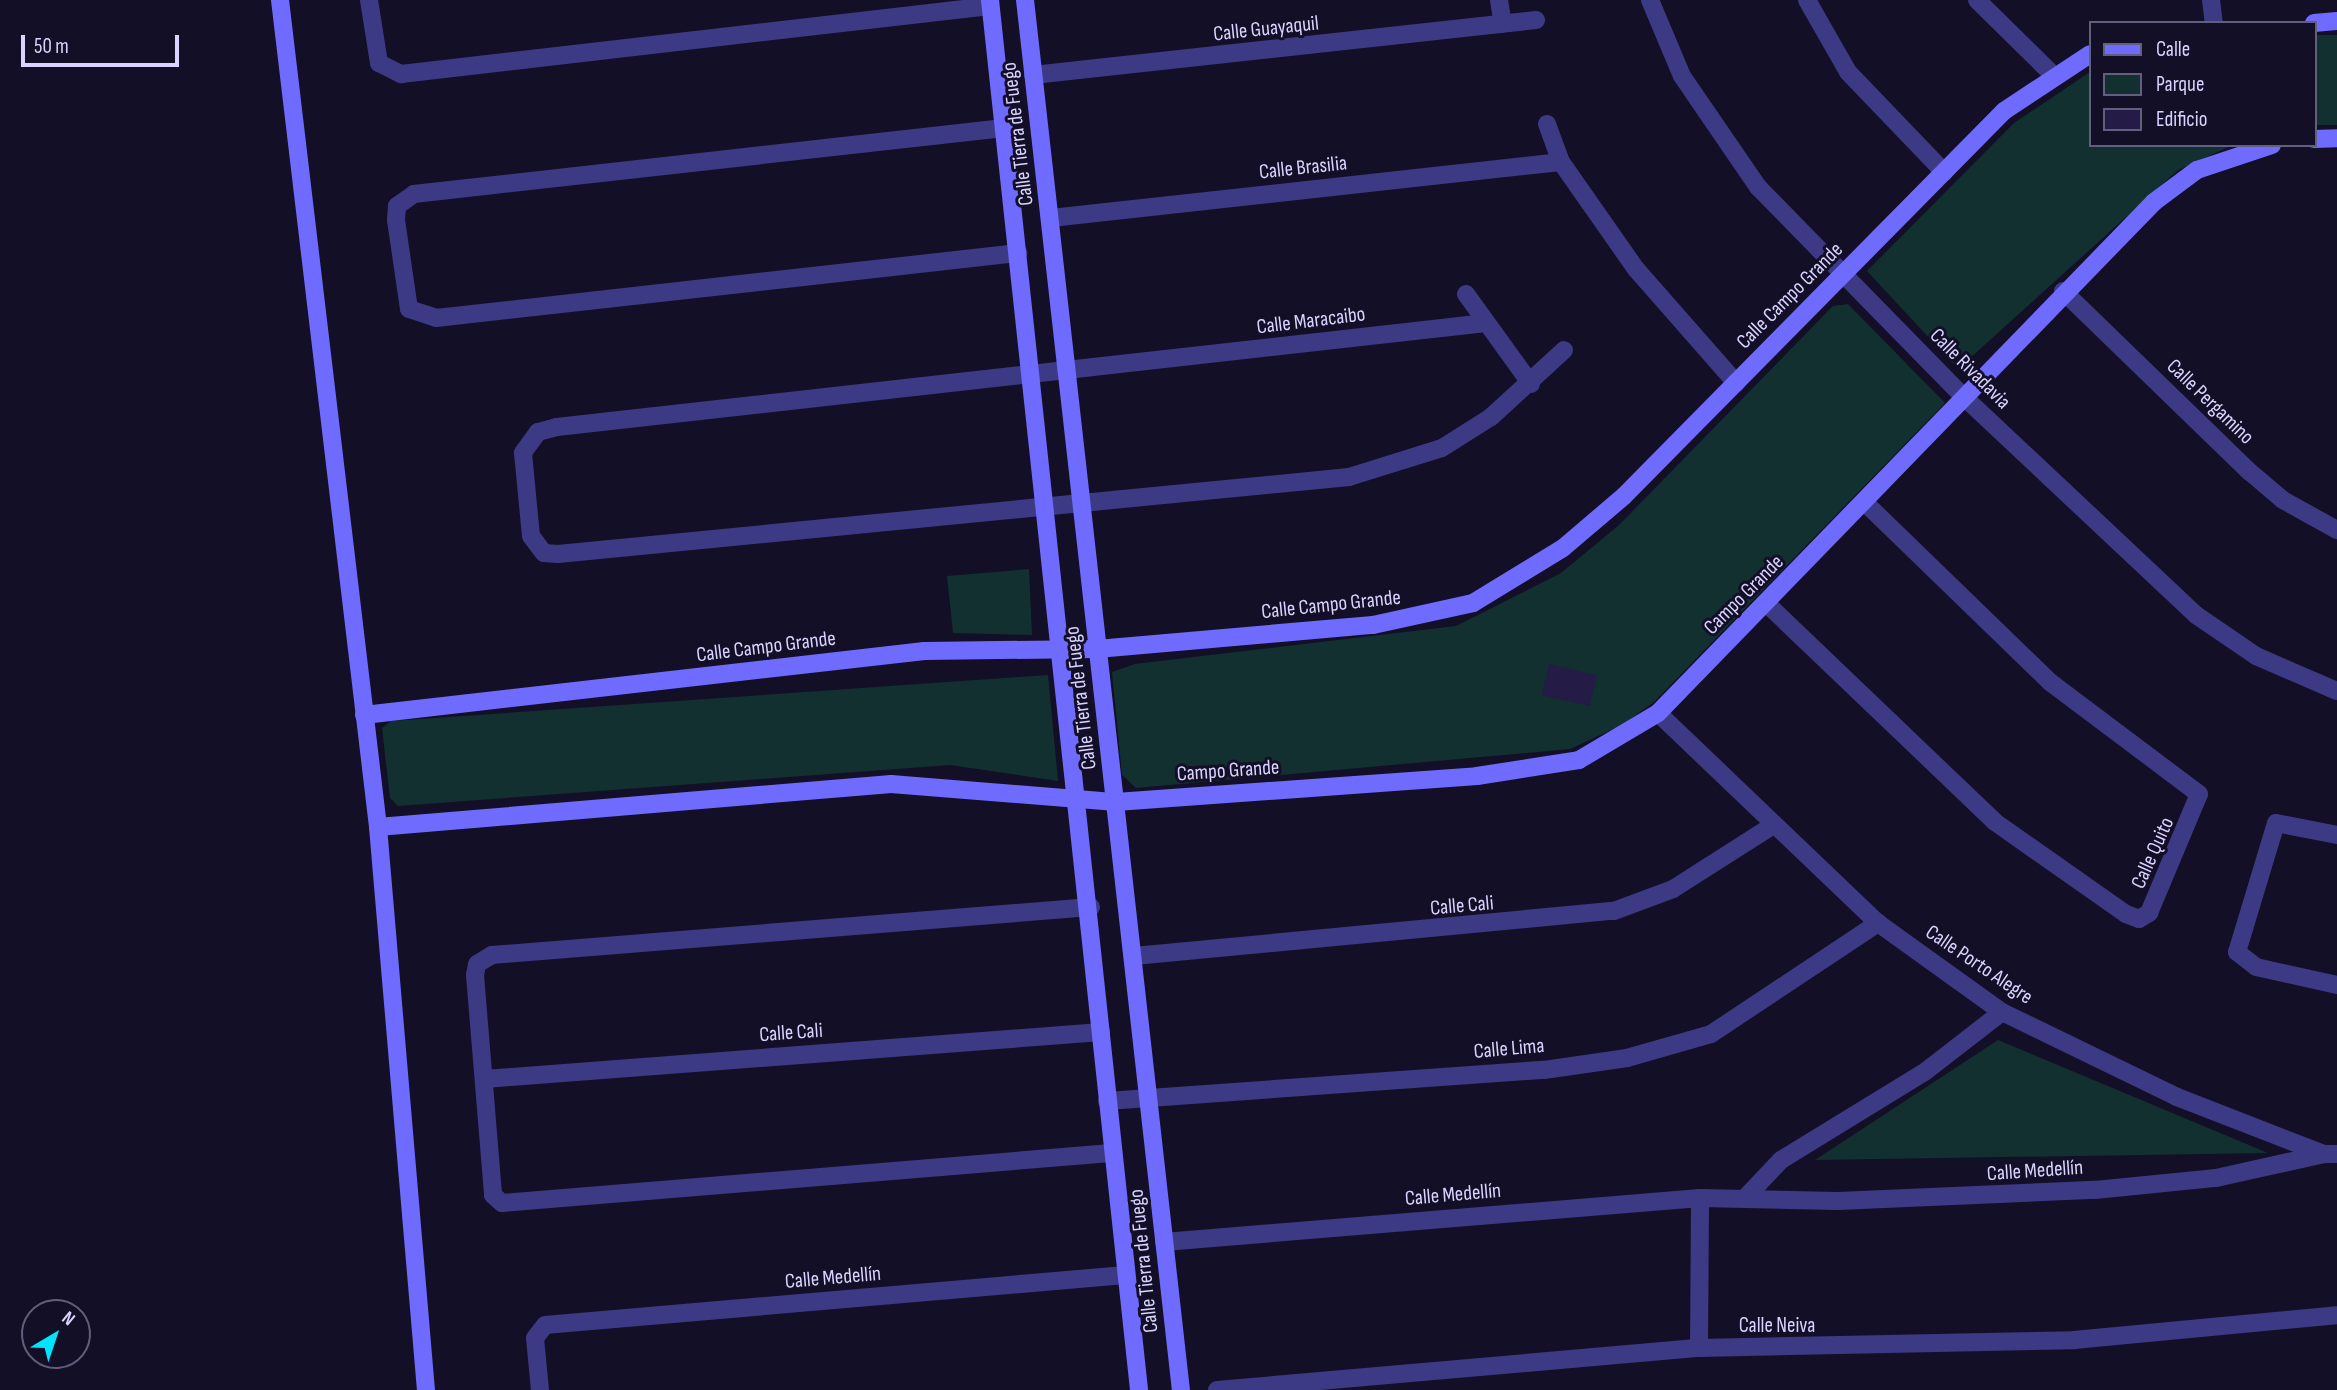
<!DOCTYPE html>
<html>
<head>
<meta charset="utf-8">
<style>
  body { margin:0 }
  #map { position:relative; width:2337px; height:1390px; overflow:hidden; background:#130f26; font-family:"Sofia Sans Condensed",sans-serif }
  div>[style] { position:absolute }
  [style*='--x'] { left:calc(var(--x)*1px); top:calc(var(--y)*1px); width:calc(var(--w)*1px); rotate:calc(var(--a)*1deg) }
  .green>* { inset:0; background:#12302f; transform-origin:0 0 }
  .building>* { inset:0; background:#241b47; transform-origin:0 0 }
  .street>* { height:18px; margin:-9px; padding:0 9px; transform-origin:9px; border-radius:9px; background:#3d3a85 }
  .secondary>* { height:18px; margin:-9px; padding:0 9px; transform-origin:9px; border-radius:9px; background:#6f6bff }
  span { translate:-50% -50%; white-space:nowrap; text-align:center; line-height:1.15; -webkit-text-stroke:6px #130f26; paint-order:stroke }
  .street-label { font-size:21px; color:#d9d4ff }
  .legend { position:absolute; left:2089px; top:21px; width:228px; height:126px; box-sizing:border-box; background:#130f26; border:2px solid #625e7d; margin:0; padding:9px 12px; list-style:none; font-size:21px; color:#d9d4ff }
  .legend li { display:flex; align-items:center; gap:14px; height:35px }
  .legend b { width:35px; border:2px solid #625e7d }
  .north { position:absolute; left:21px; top:1299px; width:70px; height:70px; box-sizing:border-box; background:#130f26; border:2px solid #625e7d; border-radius:50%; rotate:39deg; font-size:19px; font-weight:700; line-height:28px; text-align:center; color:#d9d4ff }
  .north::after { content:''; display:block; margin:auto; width:24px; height:32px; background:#00e5ff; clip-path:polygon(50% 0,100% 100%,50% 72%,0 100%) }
  .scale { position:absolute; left:21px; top:35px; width:158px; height:32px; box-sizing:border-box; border:4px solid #d9d4ff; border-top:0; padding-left:9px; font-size:21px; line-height:24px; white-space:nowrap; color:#d9d4ff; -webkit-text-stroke:5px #130f26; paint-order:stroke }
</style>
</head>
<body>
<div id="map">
  <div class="green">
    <i style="left:2337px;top:35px;width:90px;height:23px;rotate:90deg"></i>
    <i style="clip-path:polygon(2090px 72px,2090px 145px,2233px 145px,2178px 170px,1958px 369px,1867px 271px,2014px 123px)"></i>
    <i style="clip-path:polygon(1848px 304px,1945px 403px,1654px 702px,1622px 725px,1570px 749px,1136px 788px,1122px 775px,1112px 672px,1135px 664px,1456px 626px,1561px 573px,1619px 525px,1833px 306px)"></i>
    <i style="clip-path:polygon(1029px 569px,1032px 635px,953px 633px,947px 576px)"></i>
    <i style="clip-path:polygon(1048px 675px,1058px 781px,950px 765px,398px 806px,390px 798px,382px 728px,391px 721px)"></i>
    <i style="clip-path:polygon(1998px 1040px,2268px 1153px,1815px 1160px)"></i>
  </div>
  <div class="building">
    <i style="left:1549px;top:664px;width:49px;height:32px;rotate:13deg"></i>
  </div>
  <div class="street">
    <i style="--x:369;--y:0;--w:64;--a:81"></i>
    <i style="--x:379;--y:63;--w:25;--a:27"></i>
    <i style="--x:401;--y:74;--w:593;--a:-6.59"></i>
    <i style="--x:1499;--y:0;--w:24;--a:81"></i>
    <i style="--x:1650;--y:0;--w:82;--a:67.2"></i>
    <i style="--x:1682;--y:76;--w:135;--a:55.6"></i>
    <i style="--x:1758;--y:187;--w:294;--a:45.6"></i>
    <i style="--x:1964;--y:397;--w:318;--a:43.2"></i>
    <i style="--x:2196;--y:615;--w:73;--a:34.3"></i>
    <i style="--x:2256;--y:656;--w:88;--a:23.4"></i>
    <i style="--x:1807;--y:0;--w:83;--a:60.3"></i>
    <i style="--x:1848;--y:72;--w:139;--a:46.2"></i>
    <i style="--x:1977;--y:0;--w:105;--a:44.6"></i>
    <i style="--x:2211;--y:0;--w:23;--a:83"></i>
    <i style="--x:1033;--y:75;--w:506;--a:-6.24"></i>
    <i style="--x:1547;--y:124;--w:40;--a:69.8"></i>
    <i style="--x:1561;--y:162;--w:131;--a:55"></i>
    <i style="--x:1636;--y:269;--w:152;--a:48.7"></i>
    <i style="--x:1004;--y:128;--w:594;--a:173.62"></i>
    <i style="--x:414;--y:194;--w:21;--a:145"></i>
    <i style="--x:397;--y:206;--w:14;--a:94"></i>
    <i style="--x:396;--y:220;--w:90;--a:81.7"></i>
    <i style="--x:409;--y:309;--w:28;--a:18"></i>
    <i style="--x:436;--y:318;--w:586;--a:-6.37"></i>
    <i style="--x:1051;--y:218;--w:513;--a:-6.27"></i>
    <i style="--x:2063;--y:291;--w:260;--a:44.1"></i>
    <i style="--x:2250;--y:472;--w:43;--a:40.3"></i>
    <i style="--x:2283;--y:500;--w:62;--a:29.1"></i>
    <i style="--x:1466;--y:294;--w:111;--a:54.2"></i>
    <i style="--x:1486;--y:323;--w:935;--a:173.61"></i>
    <i style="--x:557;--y:427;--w:20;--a:165"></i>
    <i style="--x:538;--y:432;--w:26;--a:126"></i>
    <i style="--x:523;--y:453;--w:83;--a:84.5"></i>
    <i style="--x:531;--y:536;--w:21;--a:53"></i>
    <i style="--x:544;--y:553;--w:14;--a:4"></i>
    <i style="--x:558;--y:554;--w:795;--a:-5.56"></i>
    <i style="--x:1349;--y:477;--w:97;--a:-17.3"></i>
    <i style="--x:1442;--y:448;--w:58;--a:-32.3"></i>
    <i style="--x:1491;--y:417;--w:99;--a:-42.5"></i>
    <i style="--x:1767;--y:604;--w:315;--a:43.7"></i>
    <i style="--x:1995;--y:822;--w:160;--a:35.1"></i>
    <i style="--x:2126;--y:914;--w:14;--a:21"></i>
    <i style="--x:2139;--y:919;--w:12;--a:-31"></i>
    <i style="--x:2149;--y:913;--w:129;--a:-67.2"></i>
    <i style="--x:2199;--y:794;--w:186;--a:-143.1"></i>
    <i style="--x:2050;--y:682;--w:256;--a:-135.9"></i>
    <i style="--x:1658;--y:713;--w:304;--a:43.7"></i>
    <i style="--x:1878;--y:923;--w:153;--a:35.7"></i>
    <i style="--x:2002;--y:1012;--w:195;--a:25.9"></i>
    <i style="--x:2177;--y:1097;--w:158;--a:21.2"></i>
    <i style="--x:2324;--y:1154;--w:13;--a:0"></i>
    <i style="--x:2337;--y:835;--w:62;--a:-168.9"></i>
    <i style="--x:2276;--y:823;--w:135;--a:106.8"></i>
    <i style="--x:2237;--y:952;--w:24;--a:38"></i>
    <i style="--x:2256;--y:967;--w:83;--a:12.5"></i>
    <i style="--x:1091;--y:907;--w:601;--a:175.42"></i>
    <i style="--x:492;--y:955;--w:17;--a:149"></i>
    <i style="--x:477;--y:964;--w:11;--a:100"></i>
    <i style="--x:475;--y:975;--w:221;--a:85.3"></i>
    <i style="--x:493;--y:1195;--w:12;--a:42"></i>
    <i style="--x:502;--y:1203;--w:611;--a:-4.69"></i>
    <i style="--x:1134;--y:956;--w:482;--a:-5.4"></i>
    <i style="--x:1614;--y:911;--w:63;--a:-20.4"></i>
    <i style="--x:1673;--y:889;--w:117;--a:-32.5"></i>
    <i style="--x:485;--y:1079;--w:618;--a:-4.36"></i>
    <i style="--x:1107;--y:1101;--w:438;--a:-4.1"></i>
    <i style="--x:1544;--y:1070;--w:84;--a:-8.2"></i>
    <i style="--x:1627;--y:1058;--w:87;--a:-15.9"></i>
    <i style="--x:1711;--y:1034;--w:201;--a:-33.6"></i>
    <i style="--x:1746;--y:1197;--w:51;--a:-46.6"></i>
    <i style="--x:1781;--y:1160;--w:170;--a:-31.5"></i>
    <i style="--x:1926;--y:1071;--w:96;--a:-37.8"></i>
    <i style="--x:1164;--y:1242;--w:538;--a:-4.69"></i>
    <i style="--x:1700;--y:1198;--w:138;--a:1.2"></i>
    <i style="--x:1838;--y:1201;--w:257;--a:-2.5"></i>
    <i style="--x:2095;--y:1190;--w:122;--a:-5.7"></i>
    <i style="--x:2216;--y:1178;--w:111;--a:-12.5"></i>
    <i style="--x:1699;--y:1348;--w:150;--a:-89.6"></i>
    <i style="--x:540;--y:1390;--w:52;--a:-95.5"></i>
    <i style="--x:535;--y:1338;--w:16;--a:-52"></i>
    <i style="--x:545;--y:1325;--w:582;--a:-4.93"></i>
    <i style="--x:1217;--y:1390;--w:484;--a:-5"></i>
    <i style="--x:1699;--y:1348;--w:375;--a:-1.2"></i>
    <i style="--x:2074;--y:1340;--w:264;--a:-5.4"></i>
  </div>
  <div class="secondary">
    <i style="--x:280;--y:0;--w:833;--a:83.24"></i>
    <i style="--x:378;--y:827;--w:565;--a:85.13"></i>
    <i style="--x:990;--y:0;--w:1398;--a:83.88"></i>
    <i style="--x:1025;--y:0;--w:1399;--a:83.6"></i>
    <i style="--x:2314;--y:23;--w:23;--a:-5"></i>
    <i style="--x:2314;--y:139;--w:23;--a:-2"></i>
    <i style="--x:364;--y:715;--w:564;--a:-6.52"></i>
    <i style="--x:924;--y:651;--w:173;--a:-0.7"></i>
    <i style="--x:1097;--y:649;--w:277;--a:-5"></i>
    <i style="--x:1373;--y:625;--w:102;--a:-12.4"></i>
    <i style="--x:1473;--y:603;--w:105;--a:-31.4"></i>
    <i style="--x:1563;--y:548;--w:80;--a:-40.4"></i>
    <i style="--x:1624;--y:496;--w:541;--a:-45.37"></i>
    <i style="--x:2004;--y:111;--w:103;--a:-33.5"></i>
    <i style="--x:378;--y:827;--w:515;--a:-4.79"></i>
    <i style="--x:891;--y:784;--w:226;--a:4.6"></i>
    <i style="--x:1116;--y:802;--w:362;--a:-4.1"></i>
    <i style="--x:1477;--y:776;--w:103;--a:-8.9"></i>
    <i style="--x:1579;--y:760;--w:92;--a:-30.7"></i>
    <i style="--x:1658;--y:713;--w:712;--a:-45.85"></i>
    <i style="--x:2154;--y:202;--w:54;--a:-36.7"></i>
    <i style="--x:2197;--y:170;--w:79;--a:-18.4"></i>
  </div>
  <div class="street-label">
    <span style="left:1266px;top:29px;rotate:-6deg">Calle Guayaquil</span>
    <span style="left:1018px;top:134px;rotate:-97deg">Calle Tierra de Fuego</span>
    <span style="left:1303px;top:168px;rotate:-6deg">Calle Brasilia</span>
    <span style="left:1790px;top:296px;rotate:-45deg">Calle Campo Grande</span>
    <span style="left:1311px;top:321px;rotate:-7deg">Calle Maracaibo</span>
    <span style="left:1970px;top:369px;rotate:45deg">Calle Rivadavia</span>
    <span style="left:2210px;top:402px;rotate:44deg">Calle Pergamino</span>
    <span style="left:1744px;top:595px;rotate:-45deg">Campo Grande</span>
    <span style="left:1331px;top:605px;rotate:-6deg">Calle Campo Grande</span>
    <span style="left:766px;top:647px;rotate:-7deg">Calle Campo Grande</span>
    <span style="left:1081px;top:698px;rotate:-97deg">Calle Tierra de Fuego</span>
    <span style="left:1228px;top:771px;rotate:-4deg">Campo Grande</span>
    <span style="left:2153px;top:853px;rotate:-66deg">Calle Quito</span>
    <span style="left:1462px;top:906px;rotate:-5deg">Calle Cali</span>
    <span style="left:1979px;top:965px;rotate:34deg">Calle Porto Alegre</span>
    <span style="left:791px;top:1033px;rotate:-4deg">Calle Cali</span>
    <span style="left:1509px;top:1049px;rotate:-5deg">Calle Lima</span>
    <span style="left:2035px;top:1171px;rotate:-4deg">Calle Medellín</span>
    <span style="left:1453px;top:1195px;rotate:-5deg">Calle Medellín</span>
    <span style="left:1144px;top:1261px;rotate:-96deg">Calle Tierra de Fuego</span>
    <span style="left:833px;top:1278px;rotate:-5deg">Calle Medellín</span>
    <span style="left:1777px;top:1326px">Calle Neiva</span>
  </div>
  <ul class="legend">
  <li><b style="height:9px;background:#6f6bff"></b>Calle</li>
  <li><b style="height:19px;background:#12302f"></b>Parque</li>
  <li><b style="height:19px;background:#241b47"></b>Edificio</li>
  </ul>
  <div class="north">N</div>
  <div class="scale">50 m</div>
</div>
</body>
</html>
